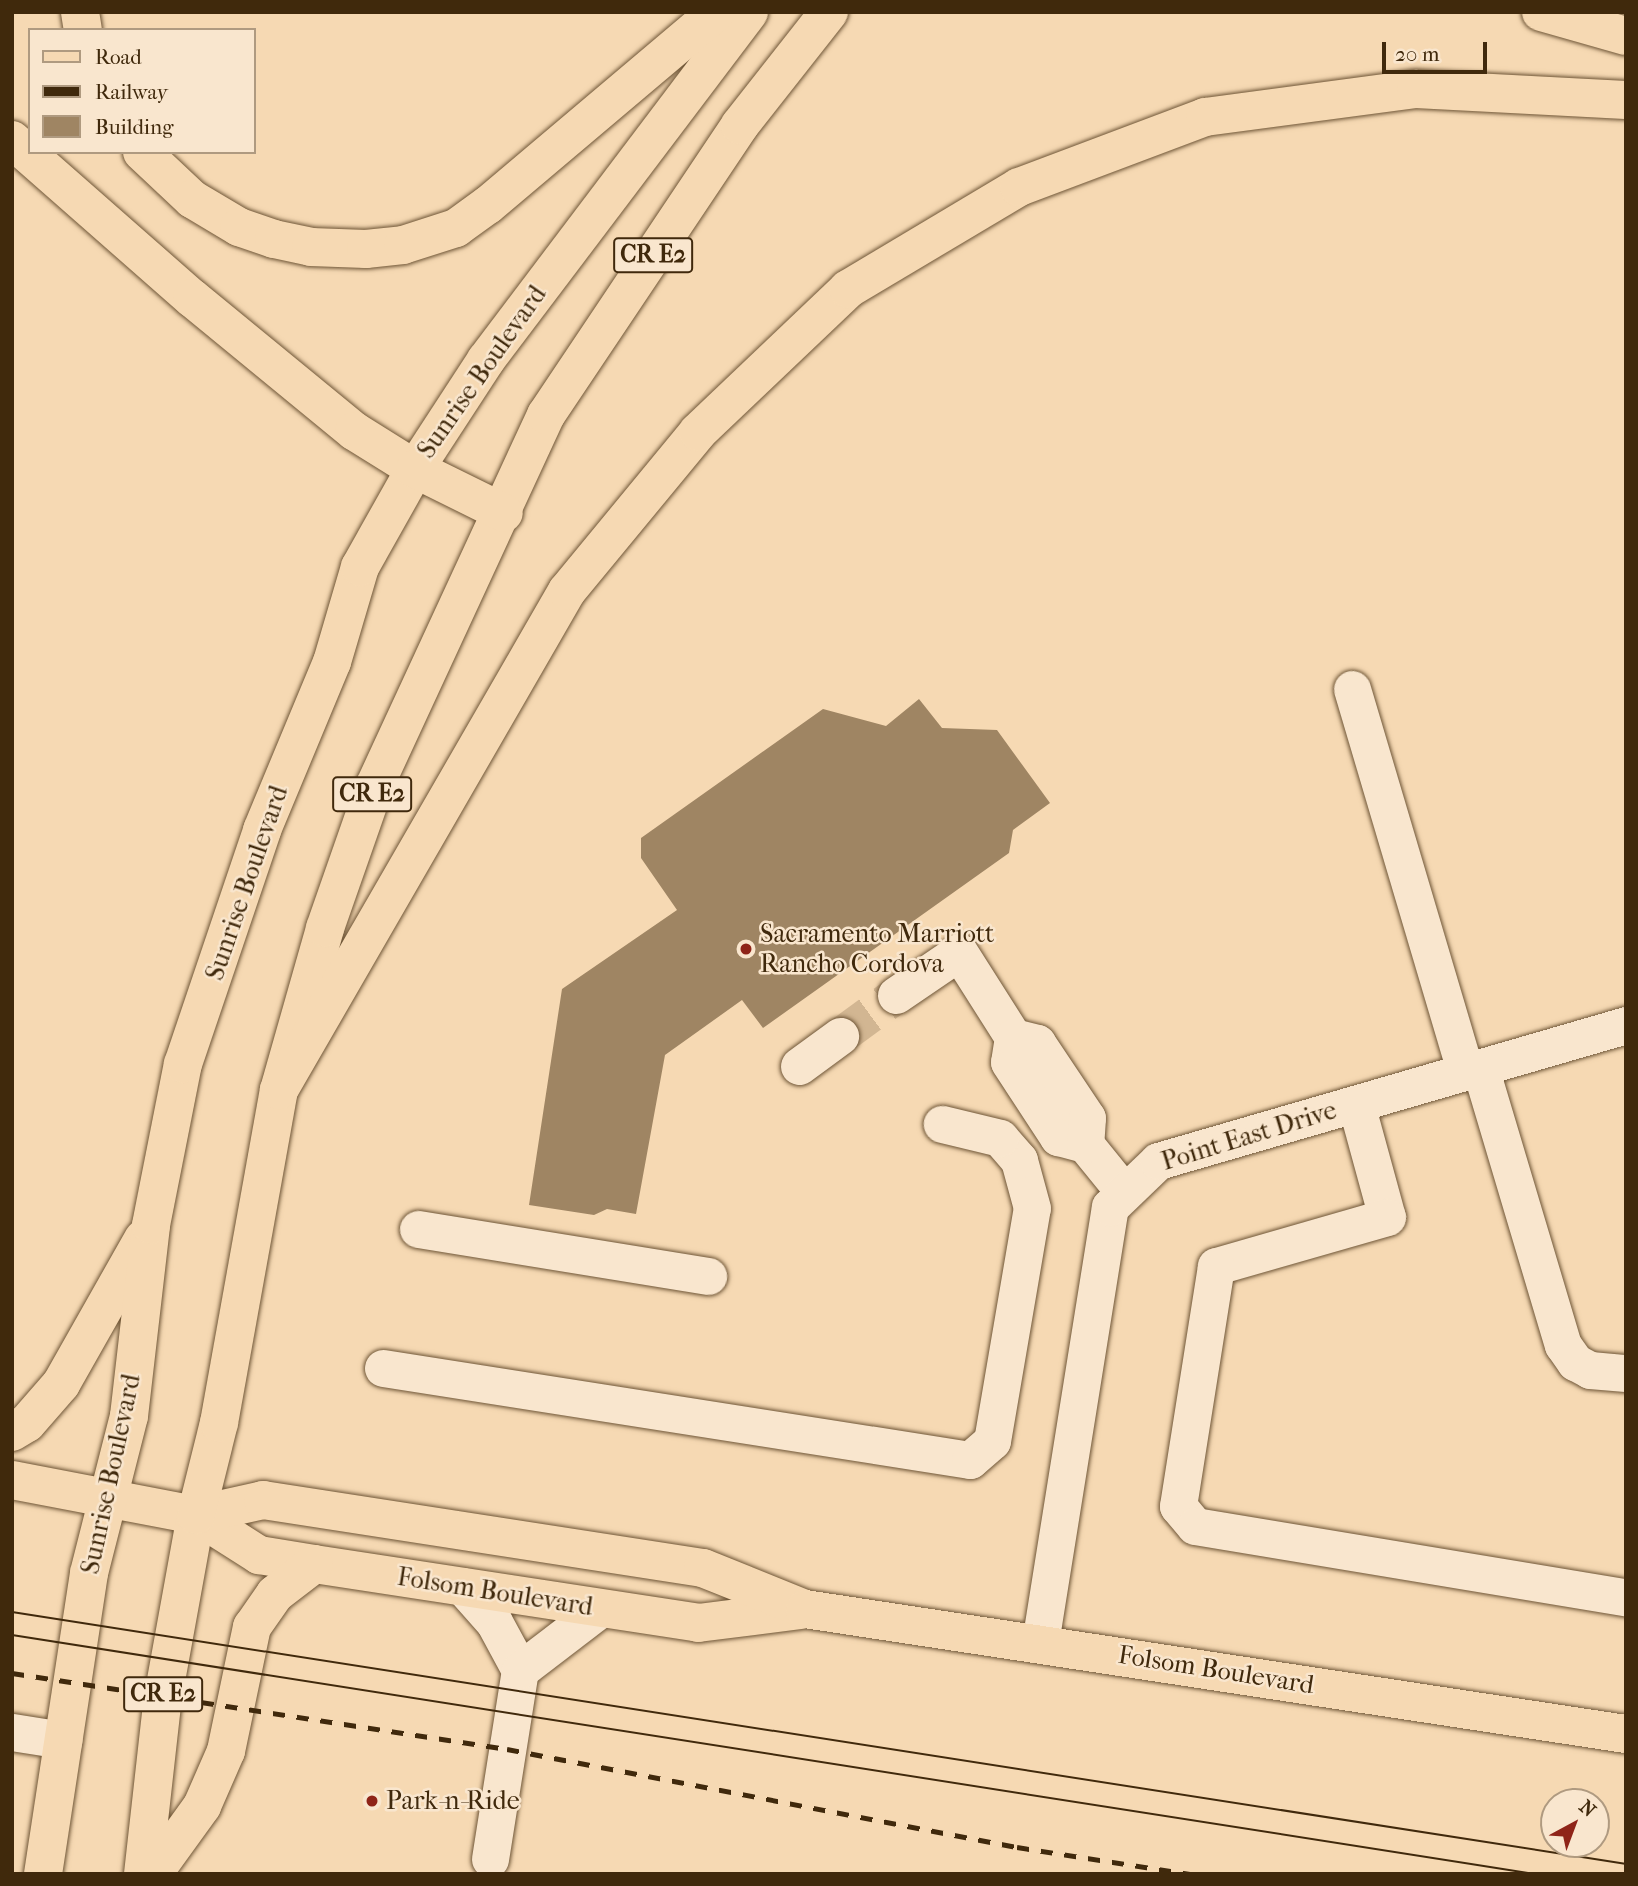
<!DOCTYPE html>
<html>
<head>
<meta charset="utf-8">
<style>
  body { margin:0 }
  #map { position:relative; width:1638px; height:1886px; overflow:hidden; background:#f6d9b3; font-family:"IM FELL French Canon",serif }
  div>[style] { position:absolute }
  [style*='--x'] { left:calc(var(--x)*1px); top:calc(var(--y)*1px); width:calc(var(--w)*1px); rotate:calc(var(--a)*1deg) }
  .building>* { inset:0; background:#9f8563 }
  .minor-tunnel>* { height:37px; margin-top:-18.5px; transform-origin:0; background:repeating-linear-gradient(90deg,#d2b692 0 37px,transparent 0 55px) }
  .roads { filter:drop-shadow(0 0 2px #6e5536) drop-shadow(0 0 2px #6e5536) }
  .minor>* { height:37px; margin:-18.5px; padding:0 18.5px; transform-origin:18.5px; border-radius:18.5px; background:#f9e6ce }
  .major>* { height:38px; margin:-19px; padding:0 19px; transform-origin:19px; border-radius:19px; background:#f6d9b3 }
  .highway>* { height:38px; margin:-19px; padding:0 19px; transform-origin:19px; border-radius:19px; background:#f6d9b3 }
  .tram>* { height:2px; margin:-1px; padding:0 1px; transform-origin:1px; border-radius:1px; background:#40290c }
  .rail>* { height:5px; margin-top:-2.5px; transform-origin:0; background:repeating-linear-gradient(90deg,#40290c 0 12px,transparent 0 24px) }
  .dots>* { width:19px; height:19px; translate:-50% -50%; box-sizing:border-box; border:4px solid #f9e6ce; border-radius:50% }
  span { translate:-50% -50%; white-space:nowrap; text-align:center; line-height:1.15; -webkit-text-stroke:5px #f9e6ce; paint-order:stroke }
  .shield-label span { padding:2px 5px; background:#f9e6ce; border:2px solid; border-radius:5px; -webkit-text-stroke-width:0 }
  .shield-label { font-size:24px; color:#40290c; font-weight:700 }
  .street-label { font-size:26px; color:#40290c }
  .poi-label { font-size:26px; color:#40290c }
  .left { translate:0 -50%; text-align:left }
  .frame { position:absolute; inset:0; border:14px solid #40290c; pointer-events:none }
  .legend { position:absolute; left:28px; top:28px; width:228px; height:126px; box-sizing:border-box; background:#f9e6ce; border:2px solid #af9a80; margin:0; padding:9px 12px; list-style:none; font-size:21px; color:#40290c }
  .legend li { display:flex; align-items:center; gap:14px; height:35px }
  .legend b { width:35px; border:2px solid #af9a80 }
  .north { position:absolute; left:1540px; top:1788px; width:70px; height:70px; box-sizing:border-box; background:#f9e6ce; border:2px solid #af9a80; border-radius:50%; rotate:41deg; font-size:19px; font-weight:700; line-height:28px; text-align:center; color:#40290c }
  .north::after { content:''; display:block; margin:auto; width:24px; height:32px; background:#8f2418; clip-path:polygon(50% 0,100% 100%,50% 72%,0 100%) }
  .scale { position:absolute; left:1382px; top:42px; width:105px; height:32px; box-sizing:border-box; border:4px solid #40290c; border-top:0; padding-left:9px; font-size:21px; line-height:24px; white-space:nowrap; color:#40290c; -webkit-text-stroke:5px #f9e6ce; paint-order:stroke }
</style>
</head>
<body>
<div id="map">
  <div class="building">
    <i style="clip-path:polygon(919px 699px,942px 728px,997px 730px,1050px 803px,1013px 830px,1009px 853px,763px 1028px,742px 1000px,665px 1055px,636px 1214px,607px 1209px,594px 1215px,529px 1205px,562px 989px,677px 910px,641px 858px,641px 838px,823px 709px,886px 726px)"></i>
  </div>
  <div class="minor-tunnel">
    <i style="--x:840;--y:1036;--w:69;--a:-36.2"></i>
  </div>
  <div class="roads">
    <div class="minor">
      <i style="--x:1352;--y:689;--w:398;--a:73.5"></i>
      <i style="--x:896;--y:995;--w:76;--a:-34.3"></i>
      <i style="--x:959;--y:952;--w:101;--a:57.6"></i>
      <i style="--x:1013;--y:1037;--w:25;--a:99"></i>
      <i style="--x:1009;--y:1062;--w:90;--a:56.8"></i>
      <i style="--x:1058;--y:1137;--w:28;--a:15"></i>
      <i style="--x:1085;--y:1144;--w:62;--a:50.9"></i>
      <i style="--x:1013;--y:1037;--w:25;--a:14"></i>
      <i style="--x:1037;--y:1043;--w:90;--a:56.3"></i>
      <i style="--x:1087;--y:1118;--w:26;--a:94"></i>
      <i style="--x:799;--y:1066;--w:51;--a:-36.2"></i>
      <i style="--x:1480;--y:1067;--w:290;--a:73.4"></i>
      <i style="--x:1563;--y:1345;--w:21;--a:55"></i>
      <i style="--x:1575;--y:1362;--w:17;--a:28"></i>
      <i style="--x:1590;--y:1370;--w:36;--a:5"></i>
      <i style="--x:1356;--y:1104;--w:117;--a:74.7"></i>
      <i style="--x:1387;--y:1217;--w:178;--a:164"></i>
      <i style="--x:1216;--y:1266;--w:243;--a:99"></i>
      <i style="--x:1178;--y:1506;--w:26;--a:50"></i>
      <i style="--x:1195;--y:1526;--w:437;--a:9.4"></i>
      <i style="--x:418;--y:1229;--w:294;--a:9.2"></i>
      <i style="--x:383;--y:1368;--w:594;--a:8.91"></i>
      <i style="--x:970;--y:1460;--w:29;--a:-41"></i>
      <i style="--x:992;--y:1441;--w:236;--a:-80.3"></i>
      <i style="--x:1032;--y:1208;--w:50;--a:-105.2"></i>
      <i style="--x:1019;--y:1160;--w:29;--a:-131"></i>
      <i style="--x:1000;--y:1138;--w:60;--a:-166.4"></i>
      <i style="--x:462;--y:1586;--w:48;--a:48.4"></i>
      <i style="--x:494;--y:1622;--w:55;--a:61.6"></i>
      <i style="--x:1040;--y:1643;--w:442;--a:-80.9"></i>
      <i style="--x:1110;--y:1207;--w:66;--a:-43.8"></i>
      <i style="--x:1158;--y:1161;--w:487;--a:-16.2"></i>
      <i style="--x:12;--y:1732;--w:52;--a:8.9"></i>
      <i style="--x:490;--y:1859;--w:191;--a:-81"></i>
      <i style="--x:520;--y:1670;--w:102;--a:-37.4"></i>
    </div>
    <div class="major">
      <i style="--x:12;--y:1432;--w:17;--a:-31"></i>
      <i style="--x:27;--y:1423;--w:52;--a:-48.9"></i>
      <i style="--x:61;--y:1384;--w:167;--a:-60.5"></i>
      <i style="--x:12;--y:1480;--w:187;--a:10.8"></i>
      <i style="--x:196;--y:1515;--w:75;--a:32.4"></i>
      <i style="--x:259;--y:1555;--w:56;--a:9.3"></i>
      <i style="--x:314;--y:1564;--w:389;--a:8.7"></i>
      <i style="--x:698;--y:1623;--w:104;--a:-7.2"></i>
      <i style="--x:196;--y:1515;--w:69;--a:-12.6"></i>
      <i style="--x:263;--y:1500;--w:445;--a:8.8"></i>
      <i style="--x:703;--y:1568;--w:110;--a:21.9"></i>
      <i style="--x:805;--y:1609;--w:830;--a:8.66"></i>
      <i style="--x:43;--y:1874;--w:304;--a:-81.3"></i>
      <i style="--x:89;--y:1573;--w:162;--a:-75.7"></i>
      <i style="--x:129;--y:1416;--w:192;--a:-83.4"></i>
      <i style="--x:151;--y:1225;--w:164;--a:-78.8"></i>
      <i style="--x:183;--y:1064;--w:247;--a:-71.3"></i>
      <i style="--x:262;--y:830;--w:182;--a:-67.4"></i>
      <i style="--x:332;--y:662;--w:99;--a:-73.6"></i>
      <i style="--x:360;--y:567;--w:112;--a:-60.7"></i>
      <i style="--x:415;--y:469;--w:130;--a:-56.9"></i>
      <i style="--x:486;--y:360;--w:436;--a:-52.9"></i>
      <i style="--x:143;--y:1874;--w:178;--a:-83.6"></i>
      <i style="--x:163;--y:1697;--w:185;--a:-79.7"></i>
      <i style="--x:196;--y:1515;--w:95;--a:-76"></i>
      <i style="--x:219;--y:1423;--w:338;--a:-79.8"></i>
      <i style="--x:279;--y:1090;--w:168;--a:-74.1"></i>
      <i style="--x:325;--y:928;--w:151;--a:-70.7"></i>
      <i style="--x:375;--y:785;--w:408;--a:-65.2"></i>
      <i style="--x:546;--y:415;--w:349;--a:-56.2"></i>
      <i style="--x:740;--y:125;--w:144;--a:-51.8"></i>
      <i style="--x:153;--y:1874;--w:84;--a:-54.2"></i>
      <i style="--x:202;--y:1806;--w:60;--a:-66.4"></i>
      <i style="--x:226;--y:1751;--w:127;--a:-78.2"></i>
      <i style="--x:252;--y:1627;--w:40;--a:-55.1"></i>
      <i style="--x:275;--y:1594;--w:49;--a:-37.6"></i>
    </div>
    <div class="highway">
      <i style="--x:80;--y:12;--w:18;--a:81"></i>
      <i style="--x:1541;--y:12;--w:88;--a:15.8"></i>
      <i style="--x:12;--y:140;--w:240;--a:41.3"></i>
      <i style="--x:192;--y:298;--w:210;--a:39.4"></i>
      <i style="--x:354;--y:431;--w:72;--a:31.9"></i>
      <i style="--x:415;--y:469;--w:99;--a:26.3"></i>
      <i style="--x:142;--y:152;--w:69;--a:43.2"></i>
      <i style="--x:192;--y:199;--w:55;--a:30.8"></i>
      <i style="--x:239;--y:227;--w:37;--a:19"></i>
      <i style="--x:274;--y:239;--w:38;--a:12"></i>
      <i style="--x:311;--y:247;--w:55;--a:2.1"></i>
      <i style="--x:366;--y:249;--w:37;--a:-6"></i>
      <i style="--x:403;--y:245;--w:56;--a:-17.8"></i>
      <i style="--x:456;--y:228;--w:39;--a:-36"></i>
      <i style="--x:488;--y:205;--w:299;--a:-40.2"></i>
      <i style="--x:279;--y:1090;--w:576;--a:-60.01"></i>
      <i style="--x:567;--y:591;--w:206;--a:-50.5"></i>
      <i style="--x:698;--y:432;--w:207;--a:-43.6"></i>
      <i style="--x:848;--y:289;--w:199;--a:-30.8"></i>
      <i style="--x:1019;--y:187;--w:199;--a:-20.6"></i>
      <i style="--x:1205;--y:117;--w:213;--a:-7.6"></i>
      <i style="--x:1416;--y:89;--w:210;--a:3"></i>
    </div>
  </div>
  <div class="tram">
    <i style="--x:12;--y:1612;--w:1634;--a:8.87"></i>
    <i style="--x:12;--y:1635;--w:1541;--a:8.92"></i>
  </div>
  <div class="rail">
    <i style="--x:12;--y:1673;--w:501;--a:8.73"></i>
    <i style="--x:507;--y:1749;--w:519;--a:10.88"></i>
    <i style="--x:1017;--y:1847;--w:175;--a:8.9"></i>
  </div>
  <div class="dots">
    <i style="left:746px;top:949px;background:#8f2418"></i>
    <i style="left:372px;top:1801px;background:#8f2418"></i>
  </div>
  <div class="shield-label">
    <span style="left:653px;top:255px">CR E2</span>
    <span style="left:372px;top:794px">CR E2</span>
    <span style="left:163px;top:1694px">CR E2</span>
  </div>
  <div class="street-label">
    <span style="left:482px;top:372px;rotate:-55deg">Sunrise Boulevard</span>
    <span style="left:247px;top:883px;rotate:-71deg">Sunrise Boulevard</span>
    <span style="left:1249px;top:1136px;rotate:-17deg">Point East Drive</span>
    <span style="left:111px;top:1474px;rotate:-78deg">Sunrise Boulevard</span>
    <span style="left:495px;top:1592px;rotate:9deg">Folsom Boulevard</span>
    <span style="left:1216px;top:1670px;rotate:9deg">Folsom Boulevard</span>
  </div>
  <div class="poi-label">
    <span class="left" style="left:760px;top:949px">Sacramento Marriott<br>Rancho Cordova</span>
    <span class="left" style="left:386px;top:1801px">Park-n-Ride</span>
  </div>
  <div class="frame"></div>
  <ul class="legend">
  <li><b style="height:9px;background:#f6d9b3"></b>Road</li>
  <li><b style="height:9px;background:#40290c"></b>Railway</li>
  <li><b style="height:19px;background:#9f8563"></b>Building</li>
  </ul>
  <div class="north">N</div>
  <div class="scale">20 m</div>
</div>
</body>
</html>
